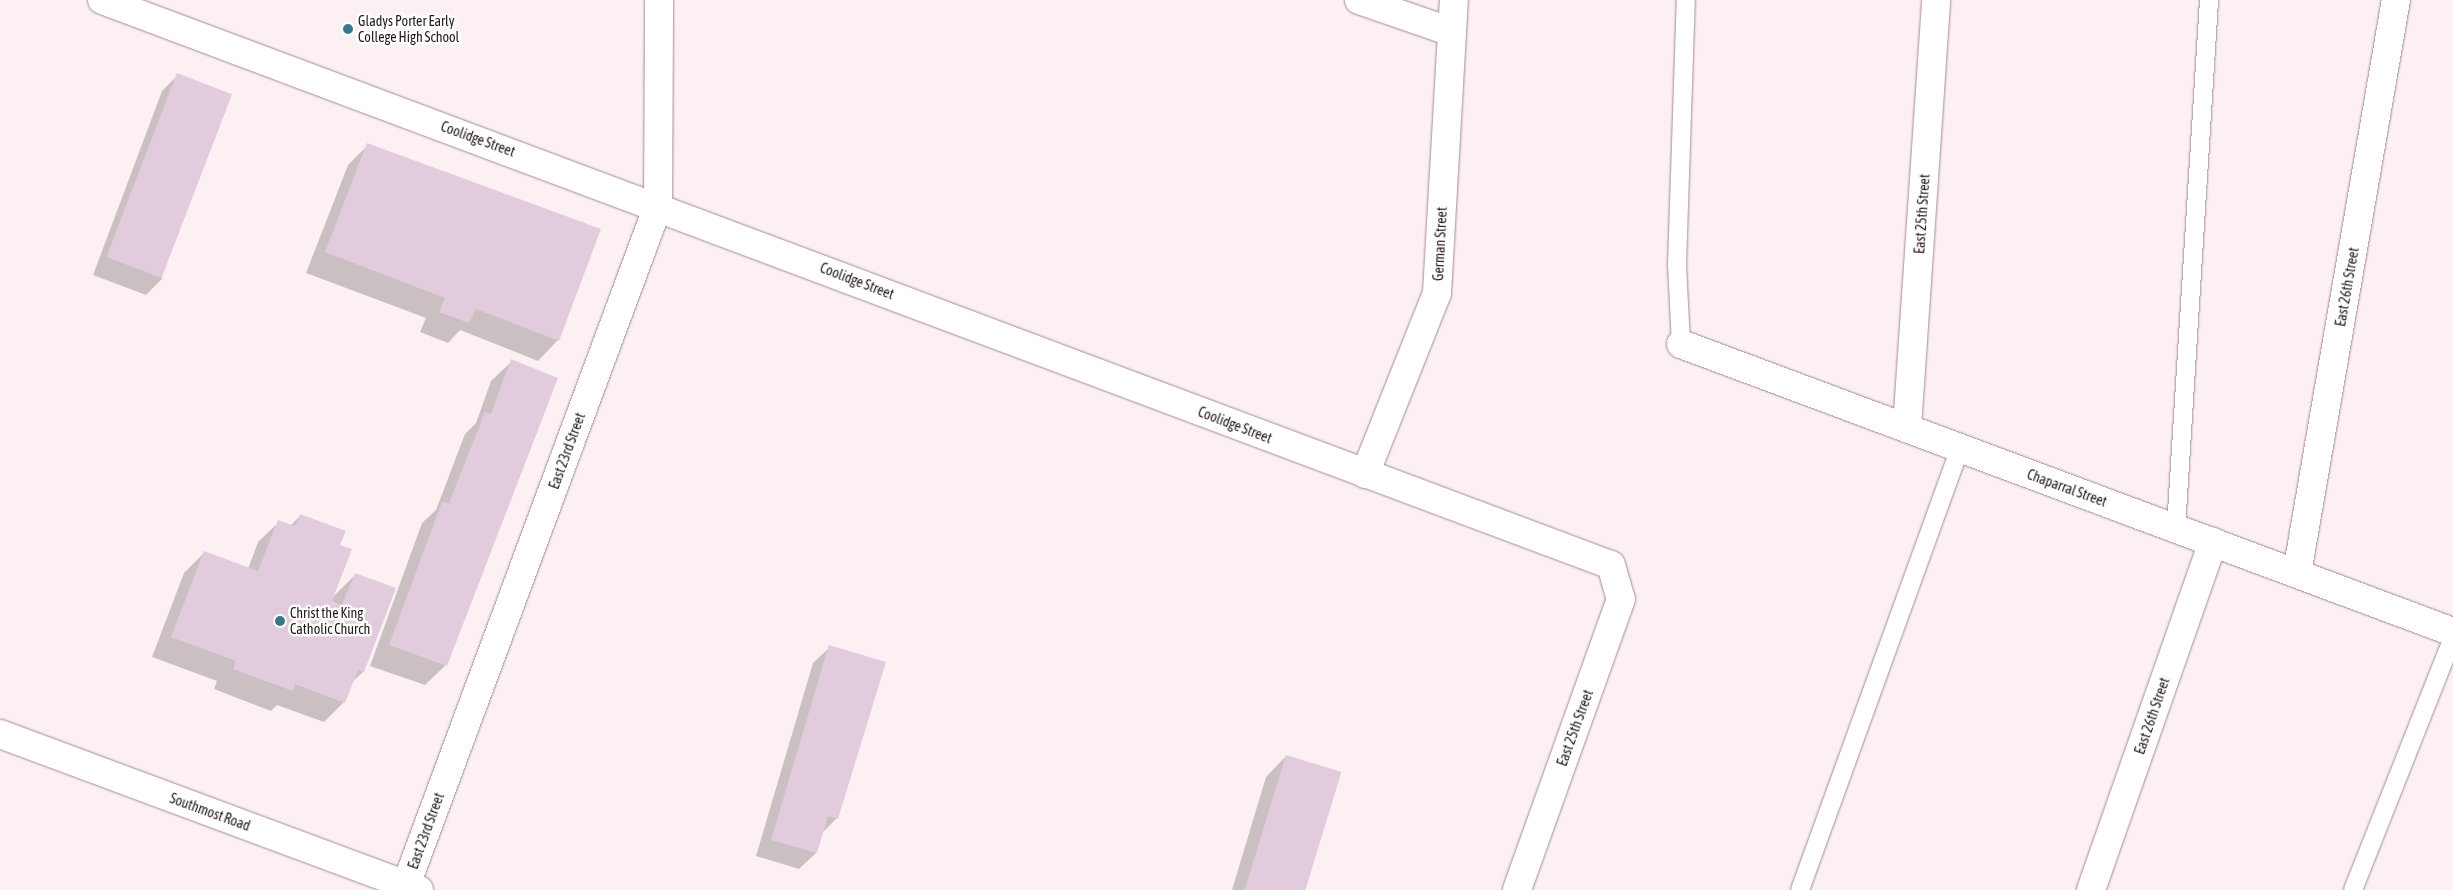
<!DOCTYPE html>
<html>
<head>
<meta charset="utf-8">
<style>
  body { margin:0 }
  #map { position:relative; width:2453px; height:890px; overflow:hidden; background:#fdf0f3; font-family:"Asap Condensed",sans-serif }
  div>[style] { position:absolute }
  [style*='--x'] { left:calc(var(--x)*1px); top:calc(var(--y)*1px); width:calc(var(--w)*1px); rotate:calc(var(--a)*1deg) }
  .shadow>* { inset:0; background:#0003 }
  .building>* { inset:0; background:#e3cbde; transform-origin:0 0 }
  .roads { filter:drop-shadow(0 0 1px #a68a91) drop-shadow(0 0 1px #a68a91) }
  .lane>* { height:18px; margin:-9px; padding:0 9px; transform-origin:9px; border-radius:9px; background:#fff }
  .street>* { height:28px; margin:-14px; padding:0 14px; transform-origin:14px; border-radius:14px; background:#fff }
  .secondary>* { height:28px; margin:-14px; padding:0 14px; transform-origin:14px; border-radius:14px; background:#fff }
  .dots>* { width:14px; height:14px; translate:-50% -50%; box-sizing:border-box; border:2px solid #fff; border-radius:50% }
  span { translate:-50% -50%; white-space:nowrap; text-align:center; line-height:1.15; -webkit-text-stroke:5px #fff; paint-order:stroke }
  .poi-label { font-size:14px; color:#24191c }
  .left { translate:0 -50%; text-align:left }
  .street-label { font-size:14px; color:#24191c }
</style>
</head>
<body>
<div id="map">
  <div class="shadow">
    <i style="clip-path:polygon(178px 75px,162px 279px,146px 295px,93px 275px,162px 91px)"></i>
    <i style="clip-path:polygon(368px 145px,558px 340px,538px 361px,460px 330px,448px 343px,420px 332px,426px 318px,306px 273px,348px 165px)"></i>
    <i style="clip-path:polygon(512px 361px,446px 665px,425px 685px,370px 666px,422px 523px,436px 510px,465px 434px,476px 423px,491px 381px)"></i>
    <i style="clip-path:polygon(300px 516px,339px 546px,332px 598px,356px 574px,394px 589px,363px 672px,351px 683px,344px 702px,324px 722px,277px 705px,271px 711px,214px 689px,217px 681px,152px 657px,184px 573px,204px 553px,248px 569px,258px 542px,279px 522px,290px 526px)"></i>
    <i style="clip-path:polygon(830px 647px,837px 818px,821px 834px,816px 853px,799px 869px,756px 856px,813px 663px)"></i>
    <i style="clip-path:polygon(1286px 756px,1305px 890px,1232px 890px,1266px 777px)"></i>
  </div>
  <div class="building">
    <i style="left:177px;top:73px;width:59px;height:197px;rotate:21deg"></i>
    <i style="clip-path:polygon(367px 143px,601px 229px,559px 341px,476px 309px,469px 323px,439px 312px,445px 298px,325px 252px)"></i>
    <i style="clip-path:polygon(511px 359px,558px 378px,447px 666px,389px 645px,442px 502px,449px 503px,485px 412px,491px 414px)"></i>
    <i style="clip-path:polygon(300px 514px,346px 531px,340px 545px,352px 549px,332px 601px,342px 605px,355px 573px,396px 588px,364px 672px,358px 670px,345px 703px,295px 684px,293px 691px,233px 669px,236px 661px,171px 637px,204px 551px,258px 571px,278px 520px,295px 526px)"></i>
    <i style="clip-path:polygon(829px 645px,886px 662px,838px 819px,828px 816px,817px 853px,771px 840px)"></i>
    <i style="left:1286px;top:755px;width:58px;height:141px;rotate:17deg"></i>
  </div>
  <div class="roads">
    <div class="lane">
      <i style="--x:1681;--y:344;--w:79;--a:-92.9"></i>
      <i style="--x:1677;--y:265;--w:265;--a:-88.1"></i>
      <i style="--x:2176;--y:528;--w:529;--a:-86.42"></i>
      <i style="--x:1800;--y:890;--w:470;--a:-70.1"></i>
      <i style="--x:2353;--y:890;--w:272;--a:-68.4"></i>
    </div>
    <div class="street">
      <i style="--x:102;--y:0;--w:1611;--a:20.53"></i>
      <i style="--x:1611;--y:565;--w:35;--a:74"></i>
      <i style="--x:1621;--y:599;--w:309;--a:109.7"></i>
      <i style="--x:1359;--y:0;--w:98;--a:19"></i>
      <i style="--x:1681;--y:344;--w:824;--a:20.46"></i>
      <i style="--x:1907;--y:428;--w:429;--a:-86.1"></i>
      <i style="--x:1365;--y:474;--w:195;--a:-68.3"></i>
      <i style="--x:1437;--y:293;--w:293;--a:-86.7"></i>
      <i style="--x:2297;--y:573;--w:581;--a:-80.2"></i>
      <i style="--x:406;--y:885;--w:724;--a:-69.64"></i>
      <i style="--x:658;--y:206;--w:206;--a:-89.7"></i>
      <i style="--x:2091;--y:890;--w:369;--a:-70.7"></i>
    </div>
    <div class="secondary">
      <i style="--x:0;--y:734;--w:447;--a:20.4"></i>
    </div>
  </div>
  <div class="dots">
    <i style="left:348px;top:29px;background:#387a8c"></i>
    <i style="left:280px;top:621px;background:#387a8c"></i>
  </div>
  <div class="poi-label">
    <span class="left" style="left:358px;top:29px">Gladys Porter Early<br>College High School</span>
    <span class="left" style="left:290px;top:621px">Christ the King<br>Catholic Church</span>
  </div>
  <div class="street-label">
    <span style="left:478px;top:139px;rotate:20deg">Coolidge Street</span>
    <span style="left:1922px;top:214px;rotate:-86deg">East 25th Street</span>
    <span style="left:1440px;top:244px;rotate:-87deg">German Street</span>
    <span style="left:857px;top:281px;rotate:21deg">Coolidge Street</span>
    <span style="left:2347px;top:287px;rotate:-80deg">East 26th Street</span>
    <span style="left:1235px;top:425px;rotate:21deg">Coolidge Street</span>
    <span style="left:567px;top:451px;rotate:-70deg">East 23rd Street</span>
    <span style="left:2067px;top:488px;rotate:20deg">Chaparral Street</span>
    <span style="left:2152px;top:716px;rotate:-71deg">East 26th Street</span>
    <span style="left:1575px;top:728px;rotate:-70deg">East 25th Street</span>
    <span style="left:210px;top:812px;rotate:20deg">Southmost Road</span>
    <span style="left:426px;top:831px;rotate:-70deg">East 23rd Street</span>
  </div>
</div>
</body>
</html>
